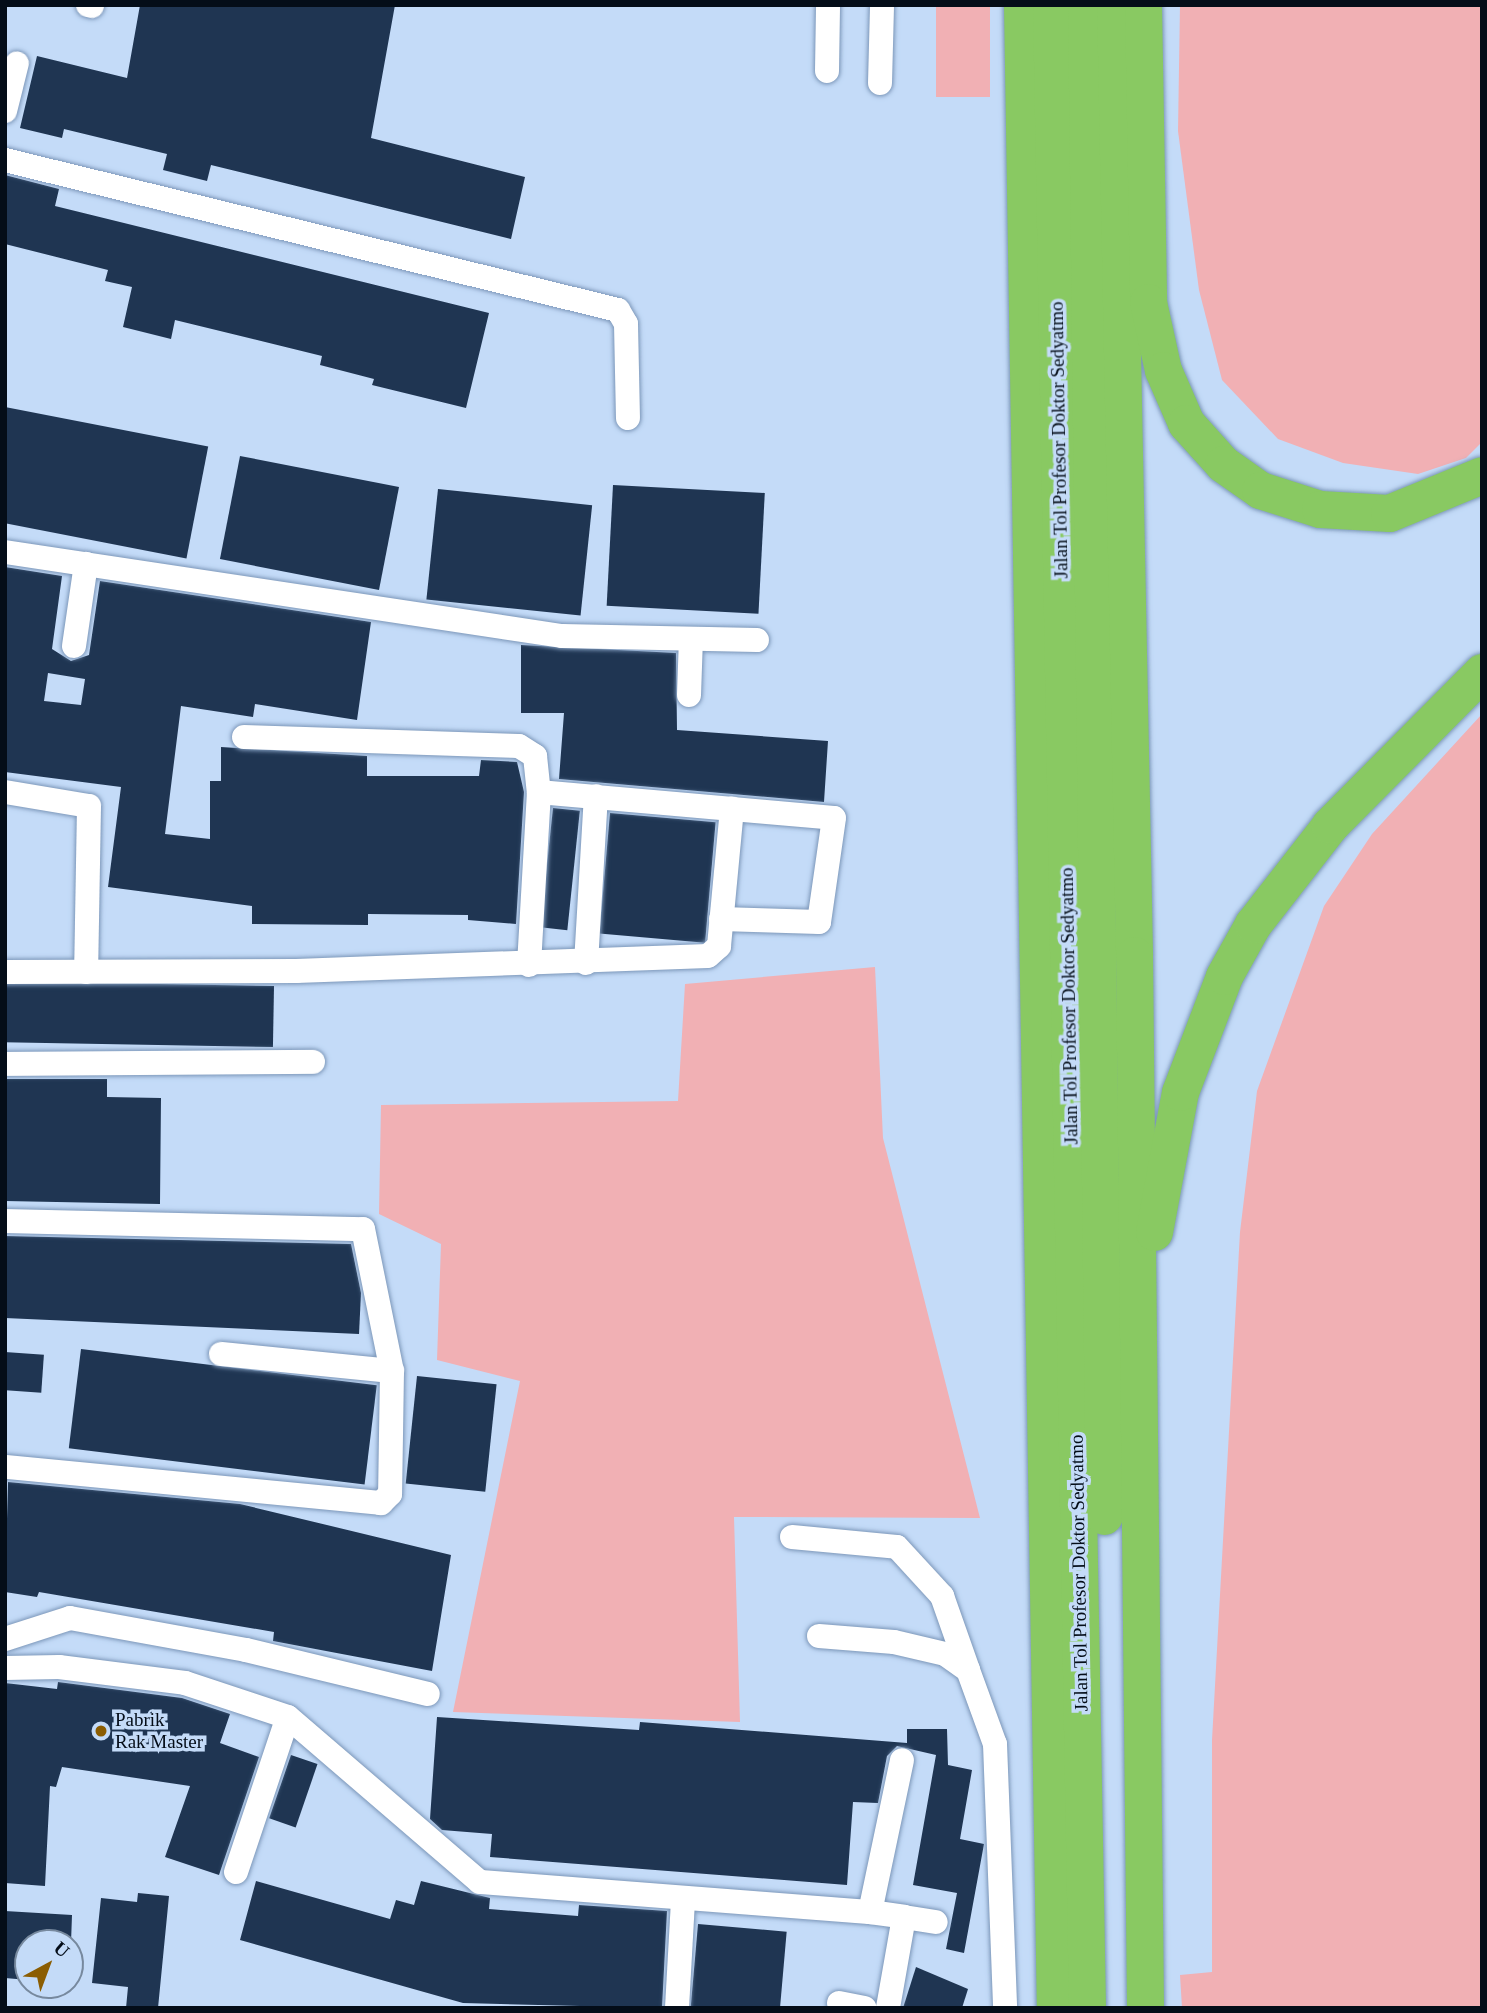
<!DOCTYPE html>
<html>
<head>
<meta charset="utf-8">
<style>
  body { margin:0 }
  #map { position:relative; width:1487px; height:2013px; overflow:hidden; background:#c4dbf8; font-family:Georgia,serif }
  div>[style] { position:absolute }
  [style*='--x'] { left:calc(var(--x)*1px); top:calc(var(--y)*1px); width:calc(var(--w)*1px); rotate:calc(var(--a)*1deg) }
  .green>* { inset:0; background:#f1b0b4; transform-origin:0 0 }
  .building>* { inset:0; background:#1f3552; transform-origin:0 0 }
  .roads { filter:drop-shadow(0 0 2px #7c97b9) drop-shadow(0 0 2px #7c97b9) }
  .minor>* { height:24px; margin:-12px; padding:0 12px; transform-origin:12px; border-radius:12px; background:#fff }
  .highway>* { height:37px; margin:-18.5px; padding:0 18.5px; transform-origin:18.5px; border-radius:18.5px; background:#89c962 }
  .dots>* { width:19px; height:19px; translate:-50% -50%; box-sizing:border-box; border:4px solid #c4dbf8; border-radius:50% }
  span { translate:-50% -50%; white-space:nowrap; text-align:center; line-height:1.15; -webkit-text-stroke:7px #c4dbf8; paint-order:stroke }
  .street-label { font-size:19px; color:#040d18 }
  .poi-label { font-size:19px; color:#040d18 }
  .left { translate:0 -50%; text-align:left }
  .frame { position:absolute; inset:0; border:7px solid #040d18; pointer-events:none }
  .north { position:absolute; left:14px; top:1929px; width:70px; height:70px; box-sizing:border-box; background:#c4dbf8; border:2px solid #77899e; border-radius:50%; rotate:41deg; font-size:19px; font-weight:700; line-height:28px; text-align:center; color:#040d18 }
  .north::after { content:''; display:block; margin:auto; width:24px; height:32px; background:#8b5d02; clip-path:polygon(50% 0,100% 100%,50% 72%,0 100%) }
</style>
</head>
<body>
<div id="map">
  <div class="green">
    <i style="left:936px;top:5px;width:54px;height:92px"></i>
    <i style="clip-path:polygon(1180px 5px,1482px 5px,1482px 442px,1466px 458px,1418px 474px,1343px 463px,1278px 439px,1222px 380px,1199px 290px,1178px 131px)"></i>
    <i style="clip-path:polygon(1482px 714px,1482px 2008px,1182px 2008px,1180px 1975px,1212px 1972px,1212px 1740px,1240px 1232px,1257px 1091px,1324px 906px,1372px 834px)"></i>
    <i style="clip-path:polygon(875px 967px,883px 1138px,980px 1518px,734px 1517px,740px 1722px,453px 1712px,520px 1381px,437px 1360px,441px 1244px,379px 1214px,381px 1105px,678px 1101px,685px 984px)"></i>
  </div>
  <div class="building">
    <i style="clip-path:polygon(140px 5px,395px 5px,371px 138px,525px 177px,511px 239px,211px 165px,207px 181px,163px 170px,167px 154px,64px 129px,62px 138px,20px 128px,37px 56px,127px 78px)"></i>
    <i style="clip-path:polygon(5px 175px,59px 189px,55px 206px,489px 313px,466px 408px,372px 385px,374px 379px,320px 365px,322px 356px,175px 320px,171px 339px,123px 327px,132px 287px,105px 281px,108px 270px,5px 244px)"></i>
    <i style="left:5px;top:407px;width:207px;height:114px;rotate:11deg"></i>
    <i style="left:240px;top:456px;width:162px;height:105px;rotate:11deg"></i>
    <i style="left:613px;top:485px;width:152px;height:121px;rotate:3deg"></i>
    <i style="left:438px;top:489px;width:155px;height:111px;rotate:6deg"></i>
    <i style="clip-path:polygon(evenodd,5px 567px,62px 576px,52px 649px,71px 661px,89px 655px,100px 581px,371px 622px,357px 720px,255px 704px,253px 717px,181px 706px,165px 834px,210px 839px,210px 781px,221px 781px,221px 747px,367px 756px,367px 776px,479px 776px,481px 760px,517px 762px,524px 792px,516px 924px,468px 920px,468px 915px,368px 914px,368px 925px,252px 924px,252px 906px,108px 887px,121px 787px,5px 772px,5px 567px,48px 673px,85px 679px,81px 705px,44px 701px,48px 673px)"></i>
    <i style="clip-path:polygon(521px 645px,676px 653px,677px 730px,828px 741px,824px 802px,559px 779px,564px 713px,521px 713px)"></i>
    <i style="left:553px;top:808px;width:27px;height:120px;rotate:6deg"></i>
    <i style="left:610px;top:813px;width:106px;height:121px;rotate:5deg"></i>
    <i style="left:274px;top:986px;width:61px;height:269px;rotate:91deg"></i>
    <i style="clip-path:polygon(5px 1079px,107px 1079px,107px 1097px,161px 1098px,160px 1204px,5px 1201px)"></i>
    <i style="clip-path:polygon(5px 1236px,351px 1244px,361px 1293px,359px 1334px,5px 1318px)"></i>
    <i style="left:81px;top:1349px;width:298px;height:100px;rotate:7deg"></i>
    <i style="left:5px;top:1352px;width:39px;height:38px;rotate:4deg"></i>
    <i style="left:417px;top:1376px;width:80px;height:108px;rotate:6deg"></i>
    <i style="clip-path:polygon(8px 1482px,240px 1504px,451px 1555px,432px 1671px,273px 1641px,274px 1632px,39px 1592px,37px 1597px,5px 1592px)"></i>
    <i style="clip-path:polygon(58px 1682px,182px 1698px,230px 1714px,220px 1743px,259px 1757px,219px 1875px,165px 1857px,190px 1786px,62px 1767px,56px 1787px,50px 1786px,45px 1886px,5px 1883px,5px 1683px,57px 1689px)"></i>
    <i style="clip-path:polygon(437px 1717px,639px 1730px,640px 1722px,907px 1743px,907px 1729px,947px 1729px,948px 1765px,972px 1770px,960px 1839px,984px 1844px,964px 1953px,946px 1949px,957px 1893px,913px 1885px,936px 1755px,897px 1746px,887px 1756px,878px 1803px,853px 1802px,847px 1885px,490px 1857px,492px 1834px,442px 1830px,430px 1819px)"></i>
    <i style="left:291px;top:1755px;width:28px;height:67px;rotate:19deg"></i>
    <i style="clip-path:polygon(256px 1881px,390px 1919px,396px 1900px,414px 1905px,421px 1881px,490px 1898px,489px 1909px,578px 1916px,579px 1905px,667px 1911px,662px 2008px,463px 2003px,240px 1940px)"></i>
    <i style="clip-path:polygon(138px 1893px,169px 1896px,158px 2008px,126px 2008px,128px 1987px,92px 1983px,101px 1898px,137px 1902px)"></i>
    <i style="clip-path:polygon(5px 1911px,72px 1915px,71px 1943px,28px 1943px,28px 1980px,5px 1978px)"></i>
    <i style="left:698px;top:1924px;width:89px;height:84px;rotate:5deg"></i>
    <i style="clip-path:polygon(916px 1967px,968px 1989px,962px 2008px,903px 2008px)"></i>
  </div>
  <div class="roads">
    <div class="minor">
      <i style="--x:88;--y:5;--w:4;--a:14"></i>
      <i style="--x:827;--y:71;--w:66;--a:-89.1"></i>
      <i style="--x:880;--y:83;--w:78;--a:-88.5"></i>
      <i style="--x:5;--y:111;--w:49;--a:-76"></i>
      <i style="--x:5;--y:160;--w:631;--a:13.75"></i>
      <i style="--x:618;--y:310;--w:16;--a:60"></i>
      <i style="--x:626;--y:324;--w:94;--a:88.8"></i>
      <i style="--x:5;--y:552;--w:563;--a:8.58"></i>
      <i style="--x:562;--y:636;--w:195;--a:1.2"></i>
      <i style="--x:74;--y:646;--w:83;--a:-81.7"></i>
      <i style="--x:689;--y:695;--w:56;--a:-88"></i>
      <i style="--x:244;--y:737;--w:275;--a:1.9"></i>
      <i style="--x:519;--y:746;--w:19;--a:32"></i>
      <i style="--x:535;--y:756;--w:36;--a:84"></i>
      <i style="--x:539;--y:792;--w:194;--a:5"></i>
      <i style="--x:5;--y:792;--w:85;--a:9.5"></i>
      <i style="--x:89;--y:806;--w:166;--a:91"></i>
      <i style="--x:586;--y:963;--w:167;--a:-86.6"></i>
      <i style="--x:529;--y:965;--w:173;--a:-86.7"></i>
      <i style="--x:5;--y:972;--w:291;--a:-0.2"></i>
      <i style="--x:296;--y:971;--w:412;--a:-2.1"></i>
      <i style="--x:708;--y:956;--w:15;--a:-42"></i>
      <i style="--x:719;--y:946;--w:138;--a:-84.6"></i>
      <i style="--x:732;--y:809;--w:102;--a:5"></i>
      <i style="--x:834;--y:818;--w:105;--a:98.2"></i>
      <i style="--x:819;--y:922;--w:98;--a:-178.2"></i>
      <i style="--x:5;--y:1064;--w:308;--a:-0.4"></i>
      <i style="--x:5;--y:1221;--w:358;--a:1.3"></i>
      <i style="--x:363;--y:1229;--w:145;--a:78.5"></i>
      <i style="--x:392;--y:1371;--w:123;--a:90.9"></i>
      <i style="--x:390;--y:1494;--w:13;--a:135"></i>
      <i style="--x:381;--y:1503;--w:378;--a:-174.5"></i>
      <i style="--x:221;--y:1354;--w:172;--a:5.7"></i>
      <i style="--x:792;--y:1537;--w:105;--a:5.4"></i>
      <i style="--x:897;--y:1547;--w:67;--a:47.4"></i>
      <i style="--x:942;--y:1596;--w:78;--a:70.6"></i>
      <i style="--x:819;--y:1636;--w:75;--a:4.6"></i>
      <i style="--x:894;--y:1642;--w:52;--a:13.2"></i>
      <i style="--x:945;--y:1654;--w:28;--a:35"></i>
      <i style="--x:968;--y:1670;--w:79;--a:70"></i>
      <i style="--x:995;--y:1744;--w:264;--a:87.8"></i>
      <i style="--x:5;--y:1639;--w:68;--a:-17.9"></i>
      <i style="--x:70;--y:1618;--w:179;--a:10.3"></i>
      <i style="--x:246;--y:1650;--w:187;--a:13.6"></i>
      <i style="--x:5;--y:1668;--w:54;--a:-1.1"></i>
      <i style="--x:59;--y:1667;--w:127;--a:7.2"></i>
      <i style="--x:185;--y:1683;--w:108;--a:18.3"></i>
      <i style="--x:288;--y:1717;--w:253;--a:40.7"></i>
      <i style="--x:480;--y:1882;--w:391;--a:4.4"></i>
      <i style="--x:870;--y:1912;--w:155;--a:-78.1"></i>
      <i style="--x:236;--y:1872;--w:163;--a:-71.5"></i>
      <i style="--x:870;--y:1912;--w:34;--a:8"></i>
      <i style="--x:904;--y:1917;--w:92;--a:100"></i>
      <i style="--x:904;--y:1917;--w:32;--a:9"></i>
      <i style="--x:839;--y:2003;--w:26;--a:11"></i>
      <i style="--x:677;--y:2008;--w:109;--a:-86.8"></i>
    </div>
    <div class="highway">
      <i style="--x:1022;--y:5;--w:2003;--a:89.06"></i>
      <i style="--x:1051;--y:5;--w:2003;--a:88.97"></i>
      <i style="--x:1086;--y:5;--w:1511;--a:89.32"></i>
      <i style="--x:1115;--y:5;--w:950;--a:88.85"></i>
      <i style="--x:1134;--y:955;--w:1053;--a:89.4"></i>
      <i style="--x:1143;--y:5;--w:297;--a:89"></i>
      <i style="--x:1148;--y:302;--w:70;--a:77.6"></i>
      <i style="--x:1163;--y:370;--w:58;--a:66.5"></i>
      <i style="--x:1186;--y:423;--w:55;--a:47.9"></i>
      <i style="--x:1223;--y:464;--w:45;--a:35.1"></i>
      <i style="--x:1260;--y:490;--w:63;--a:17.6"></i>
      <i style="--x:1320;--y:509;--w:69;--a:3.3"></i>
      <i style="--x:1389;--y:513;--w:100;--a:-22.2"></i>
      <i style="--x:1154;--y:1232;--w:142;--a:-79.5"></i>
      <i style="--x:1180;--y:1092;--w:124;--a:-69.2"></i>
      <i style="--x:1224;--y:976;--w:60;--a:-60.9"></i>
      <i style="--x:1253;--y:924;--w:125;--a:-52.1"></i>
      <i style="--x:1330;--y:825;--w:216;--a:-45.2"></i>
    </div>
  </div>
  <div class="dots">
    <i style="left:101px;top:1731px;background:#8b5d02"></i>
  </div>
  <div class="street-label">
    <span style="left:1059px;top:440px;rotate:-91deg">Jalan Tol Profesor Doktor Sedyatmo</span>
    <span style="left:1069px;top:1006px;rotate:-91deg">Jalan Tol Profesor Doktor Sedyatmo</span>
    <span style="left:1079px;top:1573px;rotate:-91deg">Jalan Tol Profesor Doktor Sedyatmo</span>
  </div>
  <div class="poi-label">
    <span class="left" style="left:115px;top:1731px">Pabrik<br>Rak Master</span>
  </div>
  <div class="frame"></div>
  <div class="north">U</div>
</div>
</body>
</html>
